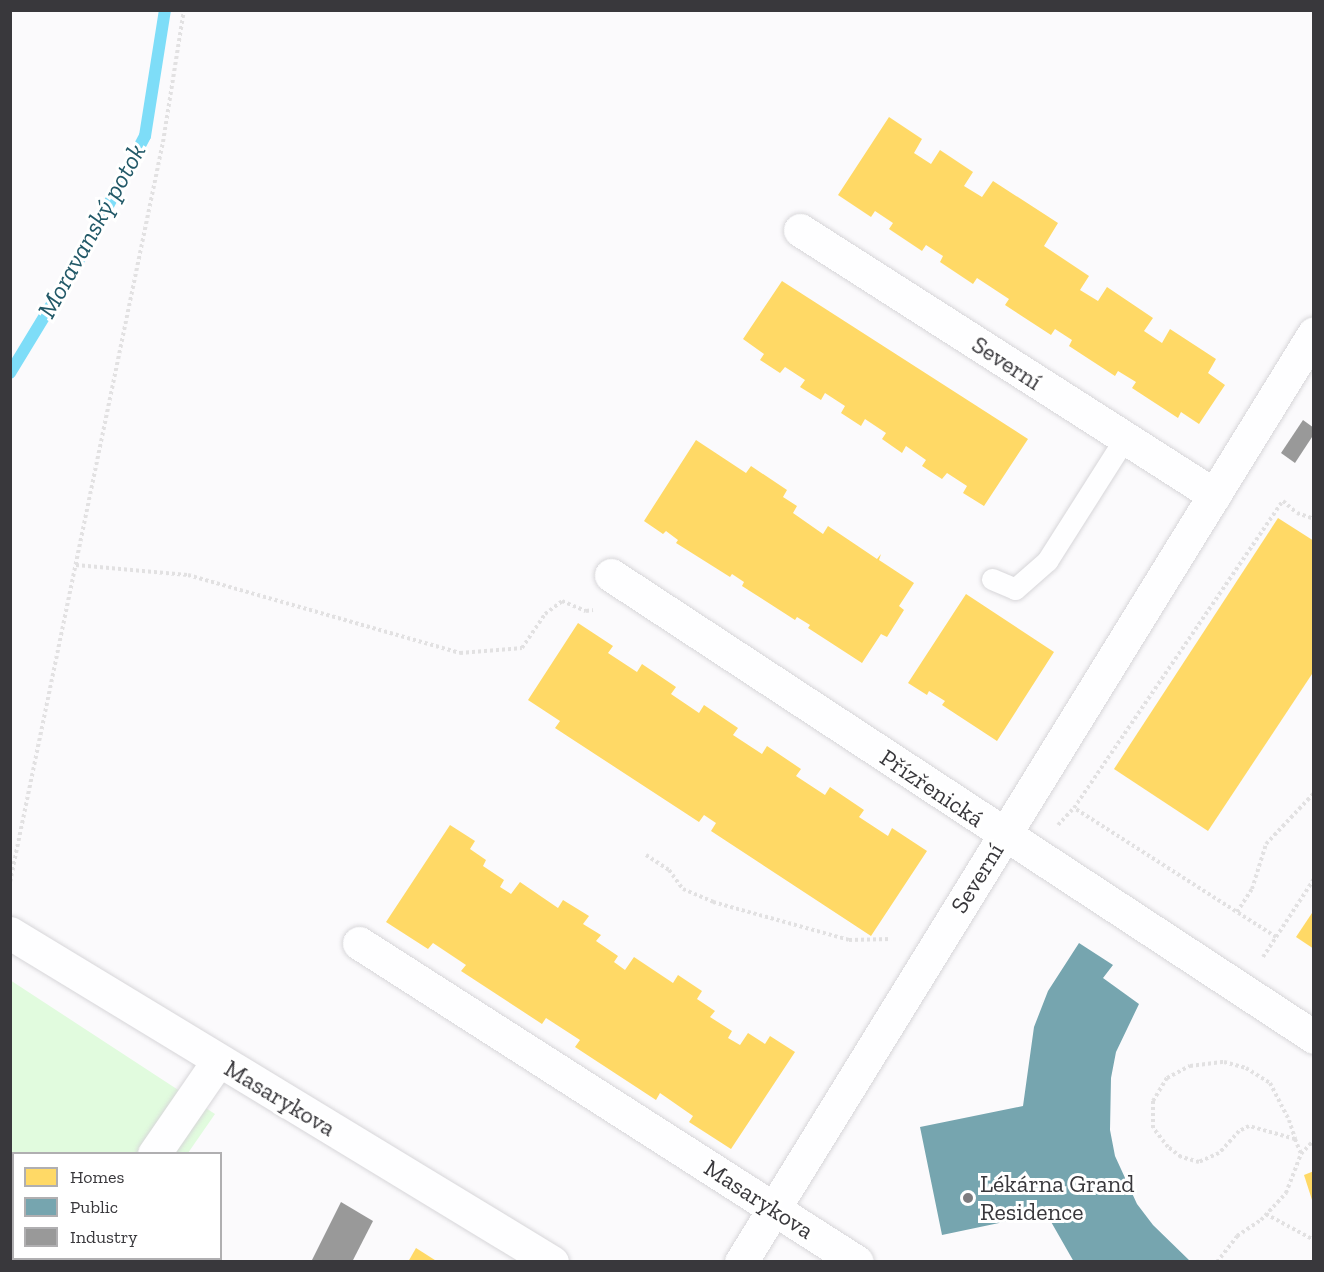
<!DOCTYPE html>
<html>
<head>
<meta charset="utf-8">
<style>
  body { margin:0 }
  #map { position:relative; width:1324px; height:1272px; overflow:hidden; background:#fbfafc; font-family:"Zilla Slab",serif }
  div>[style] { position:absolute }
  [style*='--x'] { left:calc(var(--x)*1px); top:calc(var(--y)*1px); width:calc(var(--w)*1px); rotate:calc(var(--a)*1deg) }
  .green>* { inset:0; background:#e1fbde }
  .homes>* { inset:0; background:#ffd966 }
  .public>* { inset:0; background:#76a5af }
  .industry>* { inset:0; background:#999 }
  .stream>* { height:12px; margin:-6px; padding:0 6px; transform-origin:6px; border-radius:6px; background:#7eddf8 }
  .path>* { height:4px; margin-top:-2px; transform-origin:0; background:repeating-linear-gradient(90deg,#e2e1e2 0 3px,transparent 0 6px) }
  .roads { filter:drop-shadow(0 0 2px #d7d6d9) drop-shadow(0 0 2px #d7d6d9) }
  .service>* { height:21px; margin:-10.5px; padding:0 10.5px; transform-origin:10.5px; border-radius:10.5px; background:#fefeff }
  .minor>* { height:33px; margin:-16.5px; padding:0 16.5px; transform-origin:16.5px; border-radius:16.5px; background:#fefeff }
  .tertiary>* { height:33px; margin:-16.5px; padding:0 16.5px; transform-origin:16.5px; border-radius:16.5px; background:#fefeff }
  .dots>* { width:16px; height:16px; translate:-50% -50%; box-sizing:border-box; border:3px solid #fff; border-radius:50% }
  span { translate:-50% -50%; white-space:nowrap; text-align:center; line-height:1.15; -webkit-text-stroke:6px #fff; paint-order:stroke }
  .street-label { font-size:24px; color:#39383c }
  .poi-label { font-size:24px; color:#39383c }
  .left { translate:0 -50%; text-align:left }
  .water-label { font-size:26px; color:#225968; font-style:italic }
  .frame { position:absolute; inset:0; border:12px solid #39383c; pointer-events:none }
  .legend { position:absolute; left:12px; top:1152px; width:210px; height:108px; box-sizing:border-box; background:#fff; border:2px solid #b0afb1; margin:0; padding:8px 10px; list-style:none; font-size:18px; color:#39383c }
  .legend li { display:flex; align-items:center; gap:12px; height:30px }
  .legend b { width:30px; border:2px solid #b0afb1 }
</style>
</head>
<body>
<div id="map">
  <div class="green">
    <i style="clip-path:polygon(10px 980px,215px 1114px,188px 1153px,14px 1154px,14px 1258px,117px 1259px,115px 1261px,11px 1261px)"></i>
  </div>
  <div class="homes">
    <i style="clip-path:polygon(889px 117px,922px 139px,914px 153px,931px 164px,940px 150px,973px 172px,964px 186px,982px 197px,993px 181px,1058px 223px,1044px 246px,1089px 276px,1080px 290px,1098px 301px,1107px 287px,1153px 318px,1144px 331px,1162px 343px,1170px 329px,1216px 359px,1208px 373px,1225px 385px,1199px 424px,1181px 412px,1178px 418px,1132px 388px,1136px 382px,1118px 371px,1115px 376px,1069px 346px,1072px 340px,1055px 329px,1051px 335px,1005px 305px,1009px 299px,977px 278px,973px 284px,940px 262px,943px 256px,926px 245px,922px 251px,889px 229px,893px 223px,875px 211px,871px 217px,838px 195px)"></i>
    <i style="clip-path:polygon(782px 281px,1028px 439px,984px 506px,963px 493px,967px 486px,947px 473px,942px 479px,922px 466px,926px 460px,906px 446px,902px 453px,882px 439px,886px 433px,865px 419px,861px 426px,841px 413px,845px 406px,825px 393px,821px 400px,800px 387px,805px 380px,785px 367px,780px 373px,760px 360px,764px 354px,743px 339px)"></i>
    <i style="clip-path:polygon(696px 440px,746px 473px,751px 466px,787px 490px,783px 497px,797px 506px,793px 513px,823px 534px,828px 526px,877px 559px,881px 554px,879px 560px,914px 583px,899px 606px,904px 610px,887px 637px,881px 634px,862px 663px,808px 628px,810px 625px,797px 617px,795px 620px,742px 586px,744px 582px,732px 574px,730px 577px,676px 543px,678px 540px,666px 531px,663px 534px,644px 521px)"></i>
    <i style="clip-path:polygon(1278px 518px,1314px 541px,1314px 671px,1208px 831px,1114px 769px)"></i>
    <i style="clip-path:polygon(966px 594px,1054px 652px,997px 741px,942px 705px,945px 701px,929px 691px,927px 695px,908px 683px)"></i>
    <i style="clip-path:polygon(578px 623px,613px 646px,608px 653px,637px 672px,642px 664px,676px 687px,671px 694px,699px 713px,704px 705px,738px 728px,733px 735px,762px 754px,767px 746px,801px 769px,796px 776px,825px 795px,830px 787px,864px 810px,859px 817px,888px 836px,892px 828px,927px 851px,871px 936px,711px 831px,716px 823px,704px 815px,699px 822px,555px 728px,560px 721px,528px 700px)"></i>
    <i style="clip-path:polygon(450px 825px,475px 841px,470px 849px,486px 860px,483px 866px,504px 880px,500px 887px,511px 894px,520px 882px,558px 908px,563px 900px,589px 916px,583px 924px,601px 935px,596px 941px,618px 956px,614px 962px,625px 970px,634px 957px,673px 983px,678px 975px,702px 991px,697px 999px,715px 1011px,710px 1017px,732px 1031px,728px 1038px,740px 1045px,748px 1033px,765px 1044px,770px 1036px,795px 1052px,731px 1149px,689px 1122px,693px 1116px,660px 1093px,656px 1100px,575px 1047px,580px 1040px,546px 1018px,542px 1024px,461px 971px,466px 965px,433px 943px,428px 949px,386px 922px)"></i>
    <i style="clip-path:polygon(1314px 910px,1314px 949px,1296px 937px)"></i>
    <i style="clip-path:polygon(1314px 1171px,1314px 1203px,1313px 1203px,1304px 1175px)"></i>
    <i style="clip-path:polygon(416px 1248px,438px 1262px,408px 1262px)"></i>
    <i style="clip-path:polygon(126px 1258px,210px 1258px,208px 1262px)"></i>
  </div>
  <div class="public">
    <i style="clip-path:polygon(1079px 943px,1113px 965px,1103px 978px,1139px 1004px,1116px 1052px,1111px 1078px,1110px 1130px,1115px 1156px,1137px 1204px,1153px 1225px,1191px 1262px,1074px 1262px,1046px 1213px,942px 1235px,920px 1127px,1023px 1106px,1034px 1027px,1048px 991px)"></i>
  </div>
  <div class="industry">
    <i style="clip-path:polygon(1303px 420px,1314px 428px,1314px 434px,1295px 463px,1281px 453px)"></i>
    <i style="clip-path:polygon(341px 1202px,373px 1221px,352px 1262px,311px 1262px)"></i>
  </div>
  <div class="stream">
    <i style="--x:10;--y:373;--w:140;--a:-58.7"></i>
    <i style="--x:83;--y:253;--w:132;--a:-62.1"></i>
    <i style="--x:145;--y:136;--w:128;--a:-81"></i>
  </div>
  <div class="path">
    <i style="--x:76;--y:565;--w:112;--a:5.1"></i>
    <i style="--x:188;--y:575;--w:283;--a:16"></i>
    <i style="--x:460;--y:653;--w:62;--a:-4.6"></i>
    <i style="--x:522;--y:648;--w:41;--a:-55.9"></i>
    <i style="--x:545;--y:614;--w:21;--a:-37"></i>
    <i style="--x:562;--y:601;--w:26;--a:23"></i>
    <i style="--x:586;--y:611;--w:7;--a:-8"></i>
    <i style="--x:1058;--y:825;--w:23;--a:-47"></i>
    <i style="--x:646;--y:855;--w:27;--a:33"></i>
    <i style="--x:669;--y:870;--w:24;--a:54"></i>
    <i style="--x:683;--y:889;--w:33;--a:23"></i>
    <i style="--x:713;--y:902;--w:141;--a:15.6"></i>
    <i style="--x:849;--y:940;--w:42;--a:-1.4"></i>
    <i style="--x:10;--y:882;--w:756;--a:-78.32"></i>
    <i style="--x:163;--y:142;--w:134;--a:-81"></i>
    <i style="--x:1237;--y:912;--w:27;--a:-57"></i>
    <i style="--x:1252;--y:889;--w:47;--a:-72.7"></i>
    <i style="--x:1266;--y:844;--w:70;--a:-46.7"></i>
    <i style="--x:1276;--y:937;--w:240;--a:-147.4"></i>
    <i style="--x:1074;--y:808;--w:371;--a:-55.8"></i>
    <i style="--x:1283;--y:501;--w:18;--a:41"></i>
    <i style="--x:1297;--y:513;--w:18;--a:19"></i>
    <i style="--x:1263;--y:957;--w:93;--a:-56.8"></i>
    <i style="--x:1295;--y:1139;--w:48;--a:-164.2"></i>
    <i style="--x:1249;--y:1126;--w:11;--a:153"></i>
    <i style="--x:1239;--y:1131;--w:30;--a:132"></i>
    <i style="--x:1219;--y:1153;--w:22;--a:156"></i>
    <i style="--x:1199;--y:1162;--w:19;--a:-164"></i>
    <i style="--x:1181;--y:1157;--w:16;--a:-142"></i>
    <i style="--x:1168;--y:1147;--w:24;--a:-128"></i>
    <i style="--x:1153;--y:1128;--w:27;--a:-90"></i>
    <i style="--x:1153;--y:1101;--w:27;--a:-59"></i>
    <i style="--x:1167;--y:1078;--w:26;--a:-28"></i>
    <i style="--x:1190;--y:1066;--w:34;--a:-7"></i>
    <i style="--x:1224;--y:1062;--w:23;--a:15"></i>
    <i style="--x:1246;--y:1068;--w:28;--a:32"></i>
    <i style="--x:1270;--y:1083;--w:42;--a:62.8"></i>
    <i style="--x:1289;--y:1120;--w:20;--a:72"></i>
    <i style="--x:1295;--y:1139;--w:16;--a:68"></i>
    <i style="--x:1266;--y:1214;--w:55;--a:28.4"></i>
    <i style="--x:1217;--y:1262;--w:33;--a:-52"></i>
    <i style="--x:1237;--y:1236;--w:29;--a:-34"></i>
    <i style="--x:1261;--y:1220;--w:37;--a:-47"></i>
    <i style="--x:1286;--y:1193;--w:42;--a:-69"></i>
    <i style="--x:1301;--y:1154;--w:19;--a:-47"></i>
  </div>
  <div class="roads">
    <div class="service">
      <i style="--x:992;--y:579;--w:25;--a:23"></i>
      <i style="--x:1015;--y:589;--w:43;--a:-41.2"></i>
      <i style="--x:1047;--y:561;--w:146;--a:-57.6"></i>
    </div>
    <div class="minor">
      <i style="--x:800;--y:230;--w:492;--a:32.6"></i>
      <i style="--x:611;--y:575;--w:841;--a:33.31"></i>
      <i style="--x:359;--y:943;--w:591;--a:32.64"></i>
      <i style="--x:154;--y:1154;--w:113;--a:-55.5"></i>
      <i style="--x:80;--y:1262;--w:4;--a:-63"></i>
      <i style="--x:741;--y:1262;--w:1091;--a:-58.33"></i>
    </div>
    <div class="tertiary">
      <i style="--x:10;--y:933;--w:634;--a:31.26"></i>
    </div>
  </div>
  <div class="dots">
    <i style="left:968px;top:1198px;background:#7d7c7f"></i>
  </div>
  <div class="street-label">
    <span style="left:1007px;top:363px;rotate:33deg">Severní</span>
    <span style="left:932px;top:788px;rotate:34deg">Přízřenická</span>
    <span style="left:977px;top:878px;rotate:-58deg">Severní</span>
    <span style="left:280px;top:1098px;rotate:31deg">Masarykova</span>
    <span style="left:759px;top:1199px;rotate:33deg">Masarykova</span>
  </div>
  <div class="poi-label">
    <span class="left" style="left:980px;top:1198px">Lékárna Grand<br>Residence</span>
  </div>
  <div class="water-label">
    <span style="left:92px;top:231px;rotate:-61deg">Moravanský potok</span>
  </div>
  <div class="frame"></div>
  <ul class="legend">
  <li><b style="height:16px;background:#ffd966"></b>Homes</li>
  <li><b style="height:16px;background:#76a5af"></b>Public</li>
  <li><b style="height:16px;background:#999"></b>Industry</li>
  </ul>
</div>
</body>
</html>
